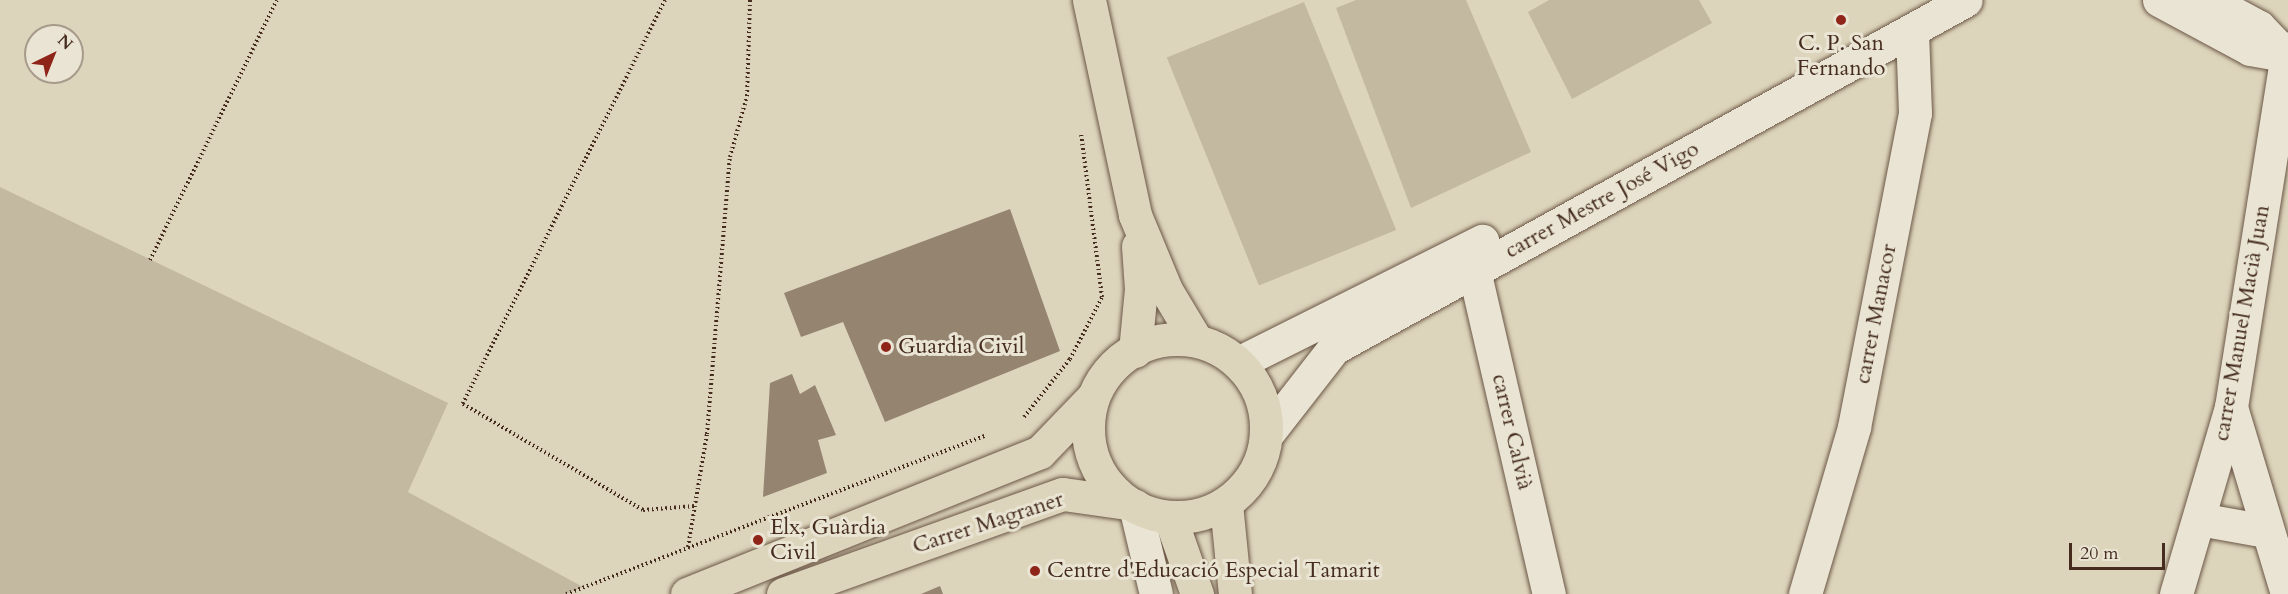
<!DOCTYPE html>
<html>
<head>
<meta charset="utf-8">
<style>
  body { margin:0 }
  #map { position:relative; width:2288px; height:594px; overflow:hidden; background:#ddd5bb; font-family:Cardo,serif }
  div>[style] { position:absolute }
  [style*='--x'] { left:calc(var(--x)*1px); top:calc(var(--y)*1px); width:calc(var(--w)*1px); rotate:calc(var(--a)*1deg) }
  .green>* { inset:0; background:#c3b8a0; transform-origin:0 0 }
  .building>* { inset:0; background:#948470 }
  .path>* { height:4px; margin-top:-2px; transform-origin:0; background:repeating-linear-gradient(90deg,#452c1f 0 1.5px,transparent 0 4.5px) }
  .roads { filter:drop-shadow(0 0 2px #6b5646) drop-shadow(0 0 2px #6b5646) }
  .minor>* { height:33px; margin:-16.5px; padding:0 16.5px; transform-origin:16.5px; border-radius:16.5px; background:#e9e4d3 }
  .major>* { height:33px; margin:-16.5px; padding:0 16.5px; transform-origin:16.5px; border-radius:16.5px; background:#ddd5bb }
  .major>.ring { margin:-16.5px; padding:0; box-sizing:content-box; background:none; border:33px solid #ddd5bb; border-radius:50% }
  .dots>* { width:16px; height:16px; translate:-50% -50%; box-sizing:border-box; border:3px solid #e9e4d3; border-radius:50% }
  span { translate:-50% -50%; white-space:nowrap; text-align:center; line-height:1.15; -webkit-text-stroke:6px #e9e4d3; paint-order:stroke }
  .poi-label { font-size:22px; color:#452c1f }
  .left { translate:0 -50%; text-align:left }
  .street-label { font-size:22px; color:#452c1f }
  .north { position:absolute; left:24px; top:24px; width:60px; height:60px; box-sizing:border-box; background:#e9e4d3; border:2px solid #a79a8b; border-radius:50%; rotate:43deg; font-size:16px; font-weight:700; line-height:24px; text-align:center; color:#452c1f }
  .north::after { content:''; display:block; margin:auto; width:21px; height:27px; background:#8f2418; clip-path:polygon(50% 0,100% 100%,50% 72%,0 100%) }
  .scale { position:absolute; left:2069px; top:543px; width:96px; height:27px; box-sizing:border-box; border:3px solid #452c1f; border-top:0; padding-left:8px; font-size:18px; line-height:21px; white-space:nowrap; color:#452c1f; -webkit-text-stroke:4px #e9e4d3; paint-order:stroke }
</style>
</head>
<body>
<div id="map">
  <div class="green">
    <i style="clip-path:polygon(1356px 0,1466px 0,1531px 152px,1411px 208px,1336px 8px)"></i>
    <i style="clip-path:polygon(1549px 0,1699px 0,1712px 23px,1572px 99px,1528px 12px)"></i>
    <i style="left:1304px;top:2px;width:246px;height:148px;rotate:68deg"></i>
    <i style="clip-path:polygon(0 187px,448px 403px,408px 492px,583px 587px,566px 594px,0 594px)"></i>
  </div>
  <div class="building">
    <i style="clip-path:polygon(1010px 209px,1060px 351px,885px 422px,843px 322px,801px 337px,784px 293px)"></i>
    <i style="clip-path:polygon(792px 374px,800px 394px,815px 385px,836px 435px,818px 440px,827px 473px,763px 497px,770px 383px)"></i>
    <i style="clip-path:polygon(940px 586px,943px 594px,921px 594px)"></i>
  </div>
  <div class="path">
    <i style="--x:665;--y:0;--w:452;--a:116.6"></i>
    <i style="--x:463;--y:404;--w:209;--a:30.5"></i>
    <i style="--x:643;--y:510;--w:52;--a:-4.4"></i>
    <i style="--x:150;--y:260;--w:289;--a:-64"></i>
    <i style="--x:1024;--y:417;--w:74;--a:-51.6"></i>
    <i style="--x:1070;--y:359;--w:70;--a:-62.7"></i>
    <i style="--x:1102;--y:297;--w:166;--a:-97.3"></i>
    <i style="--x:688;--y:547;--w:115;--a:-80.5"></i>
    <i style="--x:707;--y:434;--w:278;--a:-85.3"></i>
    <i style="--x:730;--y:157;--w:63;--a:-74.4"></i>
    <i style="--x:747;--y:96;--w:96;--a:-88.2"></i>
    <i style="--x:566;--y:594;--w:449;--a:-20.7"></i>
  </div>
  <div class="roads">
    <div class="minor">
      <i style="--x:2159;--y:0;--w:103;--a:28.3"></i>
      <i style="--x:2250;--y:49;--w:39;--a:10"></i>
      <i style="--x:2209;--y:0;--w:57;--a:28.4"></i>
      <i style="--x:2259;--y:27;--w:29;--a:46"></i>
      <i style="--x:1474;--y:270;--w:333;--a:77"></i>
      <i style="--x:1240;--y:362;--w:271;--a:-26.6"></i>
      <i style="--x:2231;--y:407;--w:195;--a:73.3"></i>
      <i style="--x:1267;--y:434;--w:109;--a:-52.1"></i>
      <i style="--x:1334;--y:348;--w:721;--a:-28.84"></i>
      <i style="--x:1135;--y:506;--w:90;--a:76.6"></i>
      <i style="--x:2199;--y:519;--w:68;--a:10.2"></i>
      <i style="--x:1805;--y:594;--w:174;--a:-73.6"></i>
      <i style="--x:1854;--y:427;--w:320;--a:-79"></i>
      <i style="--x:1915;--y:113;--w:83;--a:-92.1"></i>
      <i style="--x:2176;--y:594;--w:195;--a:-73.6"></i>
      <i style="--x:2231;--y:407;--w:363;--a:-81"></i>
    </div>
    <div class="major">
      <i style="--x:1089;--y:0;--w:220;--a:77.9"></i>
      <i style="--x:1135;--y:215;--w:81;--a:67.5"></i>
      <i style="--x:1166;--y:290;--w:58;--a:59"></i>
      <i class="ring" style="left:1088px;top:339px;width:145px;height:145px"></i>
      <i style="--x:1135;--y:351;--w:62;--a:-84.5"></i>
      <i style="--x:1141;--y:289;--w:43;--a:-94"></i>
      <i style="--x:1226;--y:504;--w:90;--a:84.3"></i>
      <i style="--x:1170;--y:517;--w:82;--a:70.7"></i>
      <i style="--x:687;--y:594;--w:380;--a:-21.9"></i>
      <i style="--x:1040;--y:452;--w:75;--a:-46.1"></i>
      <i style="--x:783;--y:594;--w:297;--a:-19.7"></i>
      <i style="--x:1063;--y:494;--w:66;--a:7.9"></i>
    </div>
  </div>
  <div class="dots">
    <i style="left:1841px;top:20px;background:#8f2418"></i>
    <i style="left:886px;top:347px;background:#8f2418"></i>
    <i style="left:758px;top:540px;background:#8f2418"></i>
    <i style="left:1035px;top:571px;background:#8f2418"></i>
  </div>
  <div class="poi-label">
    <span style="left:1841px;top:56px">C. P. San<br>Fernando</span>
    <span class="left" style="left:898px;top:347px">Guardia Civil</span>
    <span class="left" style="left:770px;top:540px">Elx, Guàrdia<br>Civil</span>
    <span class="left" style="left:1047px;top:571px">Centre d'Educació Especial Tamarit</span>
  </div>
  <div class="street-label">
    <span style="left:1602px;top:200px;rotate:-29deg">carrer Mestre José Vigo</span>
    <span style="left:1876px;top:314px;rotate:-79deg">carrer Manacor</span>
    <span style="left:2242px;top:323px;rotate:-80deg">carrer Manuel Macià Juan</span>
    <span style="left:1512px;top:432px;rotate:77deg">carrer Calvià</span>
    <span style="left:988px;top:523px;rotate:-18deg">Carrer Magraner</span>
  </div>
  <div class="north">N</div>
  <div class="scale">20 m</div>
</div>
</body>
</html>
